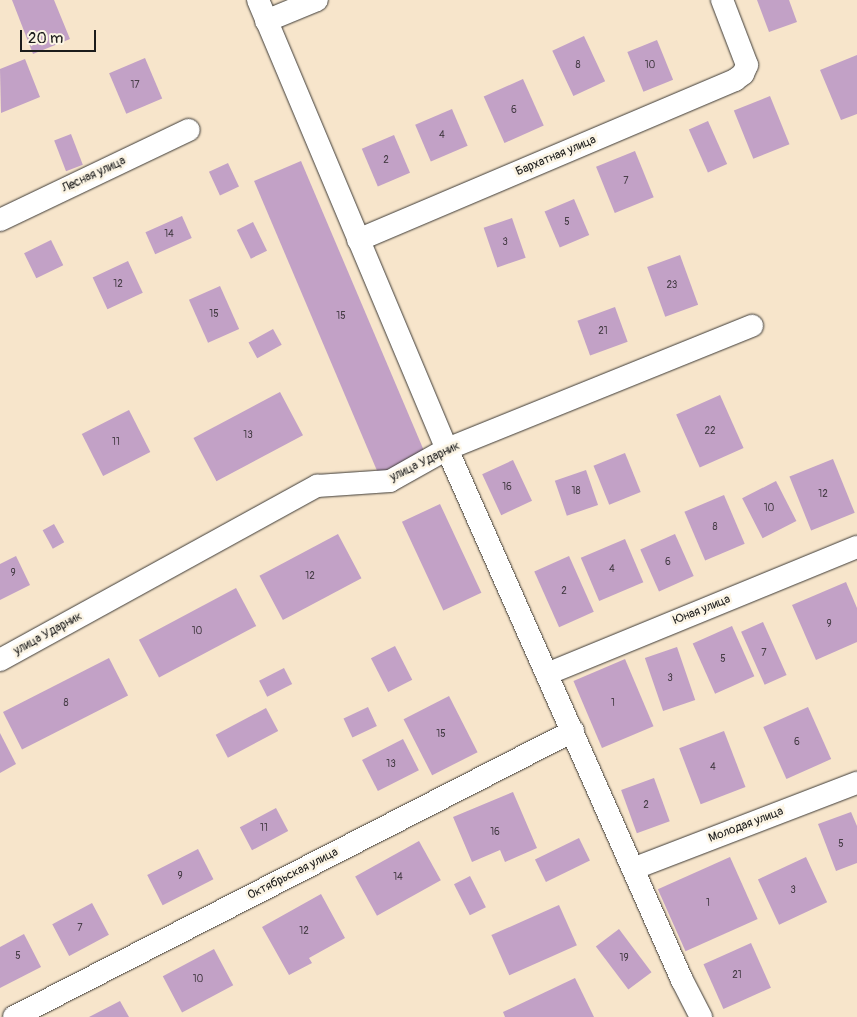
<!DOCTYPE html>
<html>
<head>
<meta charset="utf-8">
<style>
  body { margin:0 }
  #map { position:relative; width:857px; height:1017px; overflow:hidden; background:#f7e5cb; font-family:Pangolin,sans-serif }
  div>[style] { position:absolute }
  [style*='--x'] { left:calc(var(--x)*1px); top:calc(var(--y)*1px); width:calc(var(--w)*1px); rotate:calc(var(--a)*1deg) }
  .building>* { inset:0; background:#c2a1c6; transform-origin:0 0 }
  .roads { filter:drop-shadow(0 0 1px #3d3a36) drop-shadow(0 0 1px #3d3a36) }
  .minor>* { height:22px; margin:-11px; padding:0 11px; transform-origin:11px; border-radius:11px; background:#fff }
  span { translate:-50% -50%; white-space:nowrap; text-align:center; line-height:1.15; -webkit-text-stroke:5px #fcf5e5; paint-order:stroke }
  .number-label { font-size:10px; color:#463d46 }
  .number-label span { -webkit-text-stroke-width:0 }
  .street-label { font-size:12px; color:#1c1c1c }
  .scale { position:absolute; left:20px; top:30px; width:76px; height:22px; box-sizing:border-box; border:2px solid #1c1c1c; border-top:0; padding-left:6px; font-size:15px; line-height:18px; white-space:nowrap; color:#1c1c1c; -webkit-text-stroke:4px #fcf5e5; paint-order:stroke }
</style>
</head>
<body>
<div id="map">
  <div class="building">
    <i style="clip-path:polygon(12px 0,54px 0,70px 39px,33px 54px)"></i>
    <i style="clip-path:polygon(757px 0,789px 0,797px 22px,769px 32px)"></i>
    <i style="left:584px;top:36px;width:50px;height:35px;rotate:65deg"></i>
    <i style="left:657px;top:40px;width:43px;height:32px;rotate:68deg"></i>
    <i style="clip-path:polygon(857px 55px,857px 114px,841px 120px,820px 70px)"></i>
    <i style="left:145px;top:58px;width:44px;height:39px;rotate:67deg"></i>
    <i style="clip-path:polygon(25px 59px,40px 97px,1px 113px,0 69px)"></i>
    <i style="left:523px;top:79px;width:51px;height:43px;rotate:66deg"></i>
    <i style="left:770px;top:96px;width:52px;height:39px;rotate:68deg"></i>
    <i style="left:452px;top:109px;width:40px;height:40px;rotate:67deg"></i>
    <i style="left:708px;top:121px;width:47px;height:21px;rotate:66deg"></i>
    <i style="left:71px;top:134px;width:33px;height:18px;rotate:69deg"></i>
    <i style="left:394px;top:135px;width:41px;height:35px;rotate:67deg"></i>
    <i style="left:635px;top:151px;width:50px;height:42px;rotate:68deg"></i>
    <i style="left:301px;top:161px;width:318px;height:51px;rotate:67deg"></i>
    <i style="left:228px;top:163px;width:26px;height:21px;rotate:65deg"></i>
    <i style="left:574px;top:199px;width:39px;height:32px;rotate:67deg"></i>
    <i style="left:182px;top:216px;width:24px;height:40px;rotate:66deg"></i>
    <i style="left:512px;top:218px;width:42px;height:30px;rotate:71deg"></i>
    <i style="left:253px;top:222px;width:32px;height:18px;rotate:64deg"></i>
    <i style="left:51px;top:240px;width:28px;height:30px;rotate:64deg"></i>
    <i style="left:680px;top:255px;width:53px;height:35px;rotate:70deg"></i>
    <i style="left:128px;top:261px;width:35px;height:39px;rotate:65deg"></i>
    <i style="left:220px;top:286px;width:47px;height:34px;rotate:66deg"></i>
    <i style="left:615px;top:307px;width:37px;height:40px;rotate:70deg"></i>
    <i style="left:273px;top:329px;width:18px;height:28px;rotate:61deg"></i>
    <i style="left:280px;top:392px;width:49px;height:98px;rotate:62deg"></i>
    <i style="left:720px;top:395px;width:58px;height:48px;rotate:66deg"></i>
    <i style="left:129px;top:410px;width:47px;height:53px;rotate:63deg"></i>
    <i style="left:625px;top:453px;width:42px;height:34px;rotate:68deg"></i>
    <i style="left:833px;top:459px;width:58px;height:47px;rotate:68deg"></i>
    <i style="left:513px;top:460px;width:45px;height:34px;rotate:65deg"></i>
    <i style="left:586px;top:470px;width:37px;height:33px;rotate:71deg"></i>
    <i style="left:776px;top:481px;width:45px;height:38px;rotate:63deg"></i>
    <i style="left:724px;top:495px;width:53px;height:43px;rotate:67deg"></i>
    <i style="left:440px;top:504px;width:98px;height:42px;rotate:65deg"></i>
    <i style="left:54px;top:524px;width:21px;height:13px;rotate:61deg"></i>
    <i style="left:338px;top:534px;width:50px;height:89px;rotate:62deg"></i>
    <i style="left:675px;top:534px;width:46px;height:38px;rotate:66deg"></i>
    <i style="left:625px;top:539px;width:47px;height:48px;rotate:67deg"></i>
    <i style="clip-path:polygon(16px 556px,30px 585px,0 600px,0 564px)"></i>
    <i style="left:569px;top:556px;width:61px;height:38px;rotate:66deg"></i>
    <i style="clip-path:polygon(846px 582px,857px 608px,857px 642px,816px 660px,792px 605px)"></i>
    <i style="left:236px;top:588px;width:43px;height:110px;rotate:62deg"></i>
    <i style="left:763px;top:622px;width:58px;height:24px;rotate:66deg"></i>
    <i style="left:732px;top:626px;width:55px;height:43px;rotate:66deg"></i>
    <i style="left:395px;top:646px;width:38px;height:27px;rotate:63deg"></i>
    <i style="left:677px;top:647px;width:56px;height:34px;rotate:71deg"></i>
    <i style="left:109px;top:658px;width:42px;height:119px;rotate:63deg"></i>
    <i style="left:625px;top:659px;width:73px;height:56px;rotate:67deg"></i>
    <i style="left:284px;top:668px;width:18px;height:28px;rotate:63deg"></i>
    <i style="left:449px;top:696px;width:63px;height:51px;rotate:63deg"></i>
    <i style="left:368px;top:707px;width:21px;height:27px;rotate:65deg"></i>
    <i style="left:808px;top:707px;width:57px;height:49px;rotate:66deg"></i>
    <i style="left:266px;top:708px;width:26px;height:57px;rotate:62deg"></i>
    <i style="left:724px;top:731px;width:60px;height:48px;rotate:69deg"></i>
    <i style="clip-path:polygon(0 733px,16px 764px,0 773px)"></i>
    <i style="left:403px;top:739px;width:35px;height:46px;rotate:63deg"></i>
    <i style="left:654px;top:778px;width:46px;height:35px;rotate:70deg"></i>
    <i style="clip-path:polygon(513px 792px,537px 848px,505px 862px,500px 850px,472px 862px,453px 817px)"></i>
    <i style="left:276px;top:808px;width:26px;height:41px;rotate:62deg"></i>
    <i style="clip-path:polygon(851px 812px,857px 826px,857px 863px,836px 871px,818px 824px)"></i>
    <i style="left:579px;top:838px;width:25px;height:49px;rotate:64deg"></i>
    <i style="left:419px;top:841px;width:45px;height:73px;rotate:61deg"></i>
    <i style="left:198px;top:849px;width:34px;height:57px;rotate:63deg"></i>
    <i style="left:730px;top:857px;width:68px;height:79px;rotate:66deg"></i>
    <i style="left:806px;top:857px;width:50px;height:53px;rotate:65deg"></i>
    <i style="left:470px;top:876px;width:35px;height:18px;rotate:63deg"></i>
    <i style="clip-path:polygon(321px 894px,345px 938px,309px 958px,312px 963px,289px 975px,262px 927px)"></i>
    <i style="left:92px;top:903px;width:36px;height:45px;rotate:62deg"></i>
    <i style="left:559px;top:905px;width:44px;height:74px;rotate:66deg"></i>
    <i style="left:619px;top:929px;width:54px;height:29px;rotate:53deg"></i>
    <i style="clip-path:polygon(24px 934px,41px 967px,0 988px,0 947px)"></i>
    <i style="left:751px;top:943px;width:49px;height:52px;rotate:66deg"></i>
    <i style="left:214px;top:949px;width:41px;height:58px;rotate:62deg"></i>
    <i style="clip-path:polygon(575px 978px,594px 1017px,505px 1017px,503px 1012px)"></i>
    <i style="clip-path:polygon(120px 1001px,129px 1017px,89px 1017px)"></i>
  </div>
  <div class="roads">
    <div class="minor">
      <i style="--x:258;--y:0;--w:487;--a:67.2"></i>
      <i style="--x:447;--y:449;--w:581;--a:66.13"></i>
      <i style="--x:682;--y:980;--w:42;--a:62.8"></i>
      <i style="--x:266;--y:21;--w:55;--a:-22.4"></i>
      <i style="--x:0;--y:220;--w:209;--a:-25.5"></i>
      <i style="--x:358;--y:240;--w:410;--a:-23"></i>
      <i style="--x:735;--y:80;--w:10;--a:-37"></i>
      <i style="--x:743;--y:74;--w:10;--a:-66"></i>
      <i style="--x:747;--y:65;--w:70;--a:-111"></i>
      <i style="--x:0;--y:660;--w:362;--a:-28.8"></i>
      <i style="--x:317;--y:486;--w:73;--a:-3.9"></i>
      <i style="--x:390;--y:481;--w:65;--a:-29.3"></i>
      <i style="--x:447;--y:449;--w:329;--a:-22"></i>
      <i style="--x:547;--y:674;--w:335;--a:-22.3"></i>
      <i style="--x:635;--y:868;--w:238;--a:-21"></i>
      <i style="--x:14;--y:1017;--w:628;--a:-27.1"></i>
    </div>
  </div>
  <div class="number-label">
    <span style="left:578px;top:66px">8</span>
    <span style="left:650px;top:66px">10</span>
    <span style="left:135px;top:86px">17</span>
    <span style="left:514px;top:111px">6</span>
    <span style="left:442px;top:136px">4</span>
    <span style="left:386px;top:161px">2</span>
    <span style="left:626px;top:182px">7</span>
    <span style="left:567px;top:223px">5</span>
    <span style="left:169px;top:235px">14</span>
    <span style="left:505px;top:243px">3</span>
    <span style="left:118px;top:285px">12</span>
    <span style="left:672px;top:286px">23</span>
    <span style="left:214px;top:315px">15</span>
    <span style="left:341px;top:317px">15</span>
    <span style="left:603px;top:332px">21</span>
    <span style="left:710px;top:432px">22</span>
    <span style="left:248px;top:436px">13</span>
    <span style="left:116px;top:443px">11</span>
    <span style="left:507px;top:488px">16</span>
    <span style="left:576px;top:492px">18</span>
    <span style="left:823px;top:495px">12</span>
    <span style="left:769px;top:509px">10</span>
    <span style="left:715px;top:528px">8</span>
    <span style="left:668px;top:563px">6</span>
    <span style="left:612px;top:570px">4</span>
    <span style="left:13px;top:574px">9</span>
    <span style="left:310px;top:577px">12</span>
    <span style="left:564px;top:592px">2</span>
    <span style="left:829px;top:625px">9</span>
    <span style="left:197px;top:632px">10</span>
    <span style="left:764px;top:654px">7</span>
    <span style="left:723px;top:660px">5</span>
    <span style="left:670px;top:679px">3</span>
    <span style="left:66px;top:704px">8</span>
    <span style="left:613px;top:704px">1</span>
    <span style="left:441px;top:735px">15</span>
    <span style="left:797px;top:743px">6</span>
    <span style="left:391px;top:765px">13</span>
    <span style="left:713px;top:768px">4</span>
    <span style="left:646px;top:806px">2</span>
    <span style="left:264px;top:829px">11</span>
    <span style="left:495px;top:833px">16</span>
    <span style="left:841px;top:845px">5</span>
    <span style="left:180px;top:877px">9</span>
    <span style="left:398px;top:878px">14</span>
    <span style="left:793px;top:891px">3</span>
    <span style="left:708px;top:904px">1</span>
    <span style="left:80px;top:929px">7</span>
    <span style="left:304px;top:932px">12</span>
    <span style="left:18px;top:957px">5</span>
    <span style="left:624px;top:959px">19</span>
    <span style="left:737px;top:976px">21</span>
    <span style="left:198px;top:980px">10</span>
  </div>
  <div class="street-label">
    <span style="left:556px;top:156px;rotate:-23deg">Бархатная улица</span>
    <span style="left:94px;top:175px;rotate:-25deg">Лесная улица</span>
    <span style="left:425px;top:462px;rotate:-26deg">улица Ударник</span>
    <span style="left:702px;top:610px;rotate:-22deg">Юная улица</span>
    <span style="left:48px;top:634px;rotate:-29deg">улица Ударник</span>
    <span style="left:746px;top:825px;rotate:-21deg">Молодая улица</span>
    <span style="left:293px;top:874px;rotate:-27deg">Октябрьская улица</span>
  </div>
  <div class="scale">20 m</div>
</div>
</body>
</html>
